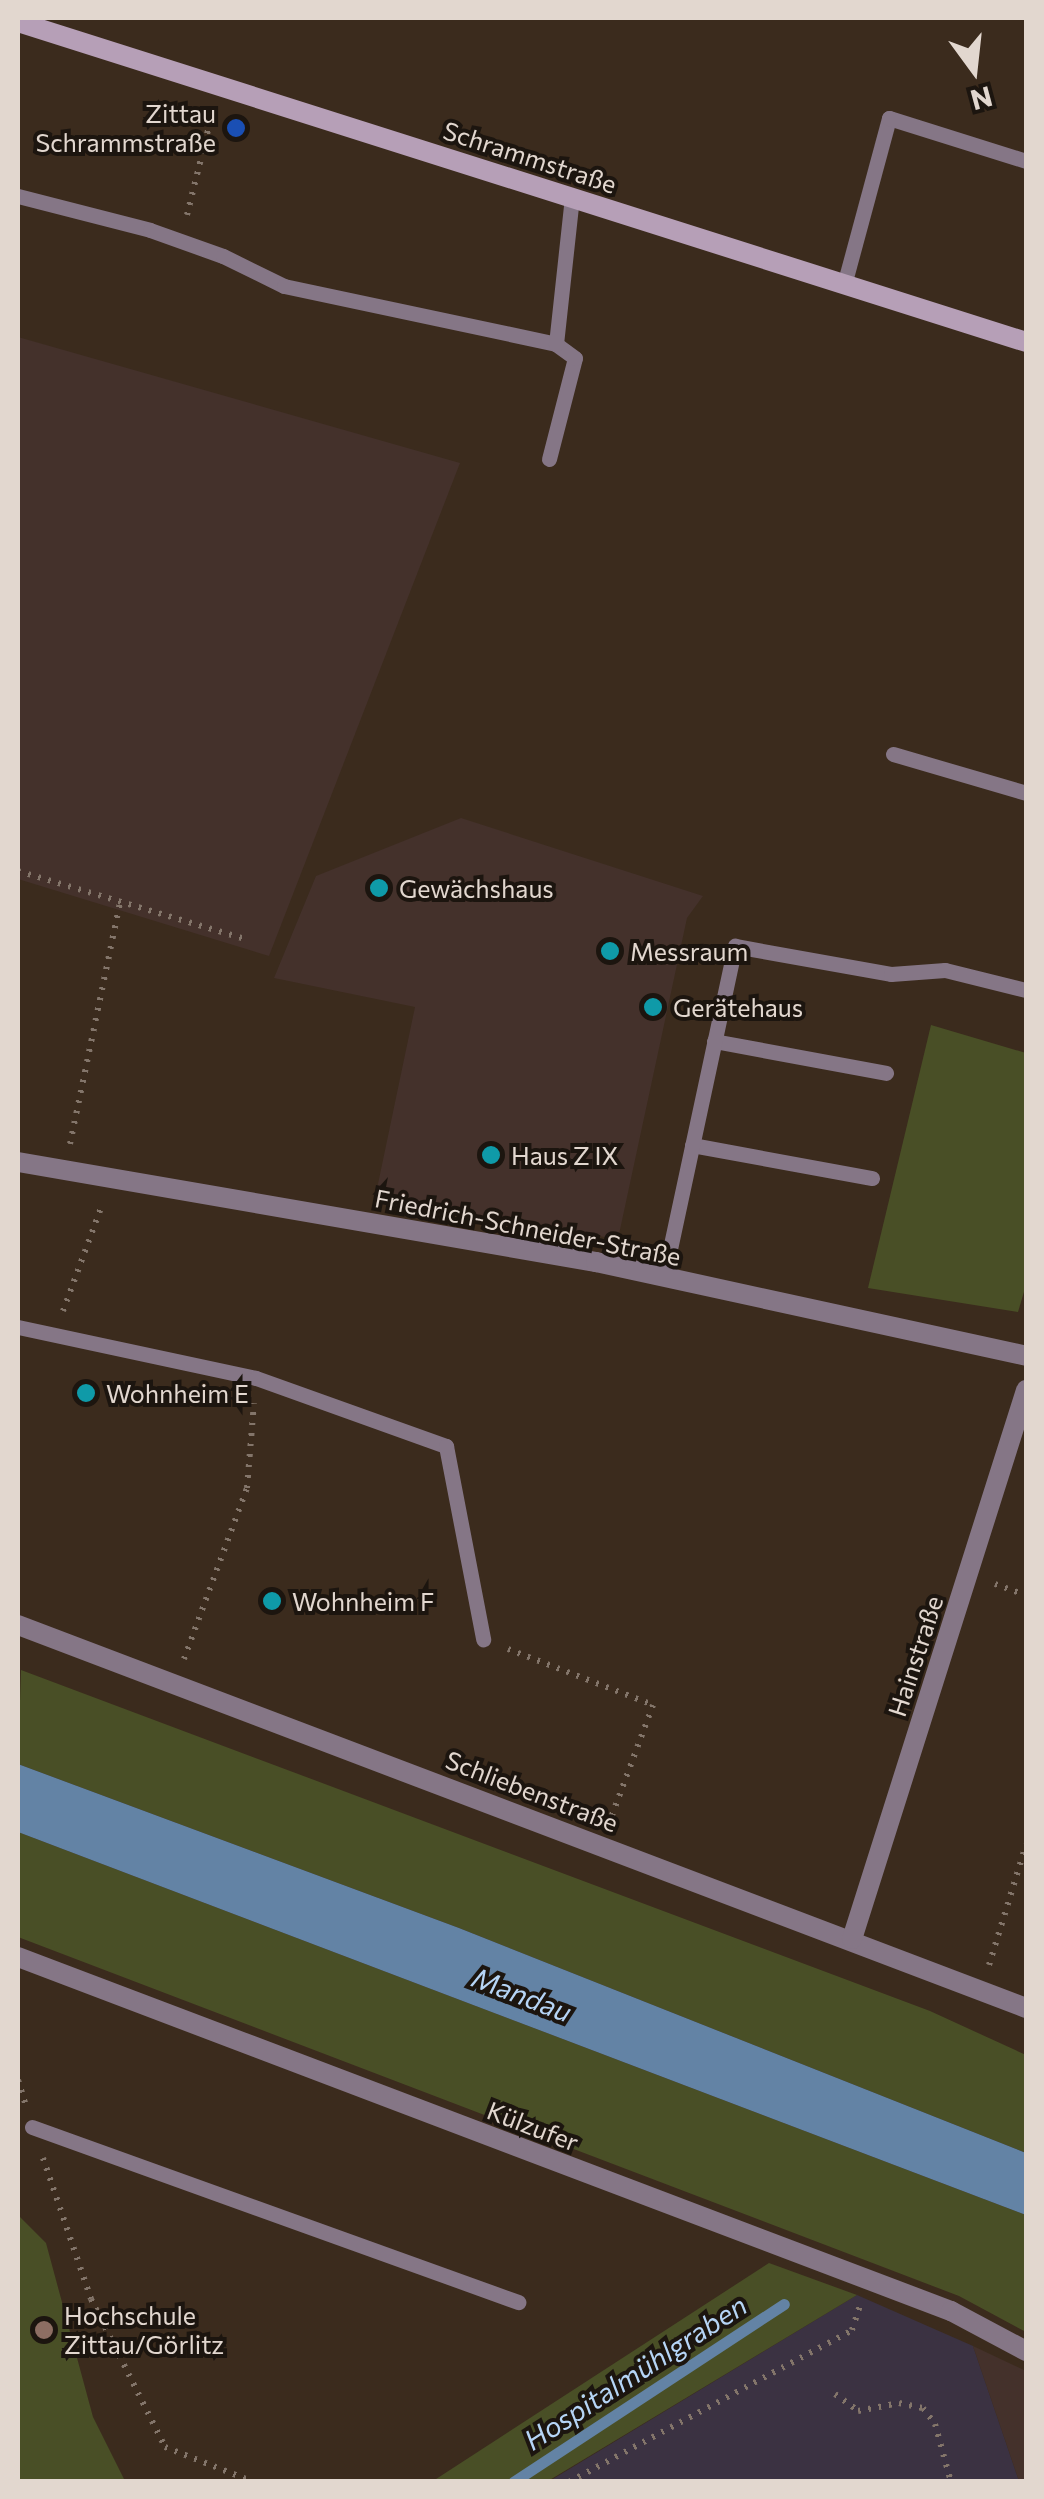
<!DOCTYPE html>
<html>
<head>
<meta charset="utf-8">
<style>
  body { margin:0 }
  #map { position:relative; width:1044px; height:2499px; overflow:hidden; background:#3b2b1d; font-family:Commissioner,sans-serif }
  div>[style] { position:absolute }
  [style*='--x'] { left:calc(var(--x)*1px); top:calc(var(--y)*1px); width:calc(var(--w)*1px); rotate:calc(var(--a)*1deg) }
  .commercial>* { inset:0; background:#3b3242 }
  .education>* { inset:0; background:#44312b }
  .green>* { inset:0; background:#494f26 }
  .water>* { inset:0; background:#6383a5 }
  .stream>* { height:11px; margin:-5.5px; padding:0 5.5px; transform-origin:5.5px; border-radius:5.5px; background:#6383a5 }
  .path>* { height:6px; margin-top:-3px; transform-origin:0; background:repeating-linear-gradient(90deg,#83756a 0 2.5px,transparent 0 10.5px) }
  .service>* { height:15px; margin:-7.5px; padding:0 7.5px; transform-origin:7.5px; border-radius:7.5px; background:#857686 }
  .minor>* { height:20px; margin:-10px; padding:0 10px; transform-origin:10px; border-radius:10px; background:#857686 }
  .secondary>* { height:20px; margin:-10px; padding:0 10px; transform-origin:10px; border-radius:10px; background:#b69fb7 }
  .dots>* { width:28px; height:28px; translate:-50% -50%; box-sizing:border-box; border:5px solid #1c150f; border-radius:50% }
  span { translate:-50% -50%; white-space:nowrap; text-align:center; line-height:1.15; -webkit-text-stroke:8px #1c150f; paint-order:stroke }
  .poi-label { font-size:25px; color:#e2d7cf }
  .right { translate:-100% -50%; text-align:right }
  .left { translate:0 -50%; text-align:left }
  .street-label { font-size:25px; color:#e2d7cf }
  .water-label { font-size:28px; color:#b6d5f6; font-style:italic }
  .frame { position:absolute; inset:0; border:20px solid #e2d7cf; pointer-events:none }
  .north { position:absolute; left:924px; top:20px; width:100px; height:100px; -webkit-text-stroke:8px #1c150f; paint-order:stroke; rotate:165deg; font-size:28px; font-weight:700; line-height:40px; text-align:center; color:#e2d7cf }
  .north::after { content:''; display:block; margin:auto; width:35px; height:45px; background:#e2d7cf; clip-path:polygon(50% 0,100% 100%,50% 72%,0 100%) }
</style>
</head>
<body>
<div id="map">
  <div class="commercial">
    <i style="clip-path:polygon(857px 2295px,973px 2346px,1019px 2481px,548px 2482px)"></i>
  </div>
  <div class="education">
    <i style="clip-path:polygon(18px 337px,460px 463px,269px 956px,18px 879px)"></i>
    <i style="clip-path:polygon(461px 818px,703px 896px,687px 918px,618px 1239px,374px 1203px,415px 1007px,274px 978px,316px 876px)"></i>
    <i style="clip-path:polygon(973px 2346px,1026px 2371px,1026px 2481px,1019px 2481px)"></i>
  </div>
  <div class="green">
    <i style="clip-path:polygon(931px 1025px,1026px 1053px,1026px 1285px,1018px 1312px,868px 1288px)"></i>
    <i style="clip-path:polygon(21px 1670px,930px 2011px,1026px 2055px,1026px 2153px,459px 1928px,18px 1764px)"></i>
    <i style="clip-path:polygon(18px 1832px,1026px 2215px,1026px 2332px,959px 2296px,18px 1937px)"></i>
    <i style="clip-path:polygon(18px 2215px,46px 2243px,93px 2417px,125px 2481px,18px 2481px)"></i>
    <i style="clip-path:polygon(769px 2263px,857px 2295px,548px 2481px,433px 2481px)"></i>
  </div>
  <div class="water">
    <i style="clip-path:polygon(18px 1764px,459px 1928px,1026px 2153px,1026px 2215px,18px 1832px)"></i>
  </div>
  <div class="stream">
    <i style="--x:513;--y:2482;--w:324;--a:-33.3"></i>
  </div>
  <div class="path">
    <i style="--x:187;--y:215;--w:108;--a:-76.1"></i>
    <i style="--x:18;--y:871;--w:240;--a:16.7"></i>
    <i style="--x:70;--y:1144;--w:247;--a:-78.3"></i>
    <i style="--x:63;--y:1311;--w:113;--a:-69.8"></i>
    <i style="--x:995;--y:1584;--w:33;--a:20"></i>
    <i style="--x:508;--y:1649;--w:155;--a:21.1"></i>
    <i style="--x:653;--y:1705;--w:121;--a:110.4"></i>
    <i style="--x:184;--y:1659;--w:182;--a:-69.8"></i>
    <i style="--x:247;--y:1488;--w:85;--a:-85.3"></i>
    <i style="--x:989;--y:1965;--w:126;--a:-72.9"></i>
    <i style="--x:18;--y:2080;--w:24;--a:73"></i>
    <i style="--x:43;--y:2158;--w:149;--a:71.2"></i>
    <i style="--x:91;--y:2299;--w:165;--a:63.4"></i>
    <i style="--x:165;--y:2447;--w:96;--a:21.5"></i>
    <i style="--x:835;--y:2394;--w:29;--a:36"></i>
    <i style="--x:858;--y:2411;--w:42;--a:-11"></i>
    <i style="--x:899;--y:2403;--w:25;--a:12"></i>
    <i style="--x:923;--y:2408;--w:20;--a:53"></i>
    <i style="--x:935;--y:2424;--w:60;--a:74.6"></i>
    <i style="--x:569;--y:2482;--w:321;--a:-28.2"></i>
    <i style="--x:852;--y:2330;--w:25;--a:-72"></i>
  </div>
  <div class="service">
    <i style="--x:18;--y:196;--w:136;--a:14.4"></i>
    <i style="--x:150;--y:230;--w:77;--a:19.6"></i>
    <i style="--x:223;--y:256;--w:68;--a:26.2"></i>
    <i style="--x:284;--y:286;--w:278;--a:12"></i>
    <i style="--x:844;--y:285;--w:173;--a:-74.9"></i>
    <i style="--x:889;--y:118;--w:144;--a:17.4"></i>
    <i style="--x:549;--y:459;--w:104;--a:-75.6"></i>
    <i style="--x:575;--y:358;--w:24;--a:-144"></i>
    <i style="--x:556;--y:344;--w:149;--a:-83.8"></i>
    <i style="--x:893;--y:754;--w:139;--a:16.3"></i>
    <i style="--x:714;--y:1041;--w:175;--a:10.5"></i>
    <i style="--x:692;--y:1145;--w:183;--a:10.4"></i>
    <i style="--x:664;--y:1277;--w:339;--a:-77.9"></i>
    <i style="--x:735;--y:946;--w:158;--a:10.2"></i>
    <i style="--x:891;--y:974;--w:54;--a:-4.2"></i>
    <i style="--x:945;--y:970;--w:83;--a:13.9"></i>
    <i style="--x:18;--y:1327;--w:243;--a:12.1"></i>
    <i style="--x:256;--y:1378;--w:202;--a:19.7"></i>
    <i style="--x:446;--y:1446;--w:197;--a:79.1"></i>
    <i style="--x:32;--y:2127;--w:517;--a:19.8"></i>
  </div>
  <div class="minor">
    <i style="--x:18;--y:1162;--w:587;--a:9.82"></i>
    <i style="--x:596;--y:1262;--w:440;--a:12.3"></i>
    <i style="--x:18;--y:1625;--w:1078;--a:20.8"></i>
    <i style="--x:852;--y:1939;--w:576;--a:-72.41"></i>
    <i style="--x:18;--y:1957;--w:998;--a:20.78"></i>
    <i style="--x:951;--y:2311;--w:85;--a:28.1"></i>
  </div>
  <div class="secondary">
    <i style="--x:18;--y:22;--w:1058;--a:17.61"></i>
  </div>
  <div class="dots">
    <i style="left:236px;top:128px;background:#1a4fb4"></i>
    <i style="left:379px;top:888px;background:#0f9aa8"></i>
    <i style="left:610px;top:951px;background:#0f9aa8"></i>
    <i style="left:653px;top:1007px;background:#0f9aa8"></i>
    <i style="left:491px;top:1155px;background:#0f9aa8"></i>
    <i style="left:86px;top:1393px;background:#0f9aa8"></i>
    <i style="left:272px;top:1601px;background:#0f9aa8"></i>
    <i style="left:44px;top:2330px;background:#8d6e63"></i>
  </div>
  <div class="poi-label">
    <span class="right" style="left:216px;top:128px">Zittau<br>Schrammstraße</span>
    <span class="left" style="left:399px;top:888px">Gewächshaus</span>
    <span class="left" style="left:630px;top:951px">Messraum</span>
    <span class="left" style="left:673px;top:1007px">Gerätehaus</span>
    <span class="left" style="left:511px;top:1155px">Haus Z IX</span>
    <span class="left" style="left:106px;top:1393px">Wohnheim E</span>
    <span class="left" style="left:292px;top:1601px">Wohnheim F</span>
    <span class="left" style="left:64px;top:2330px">Hochschule<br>Zittau/Görlitz</span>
  </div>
  <div class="street-label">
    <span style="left:530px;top:157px;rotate:18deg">Schrammstraße</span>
    <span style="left:528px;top:1227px;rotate:11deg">Friedrich-Schneider-Straße</span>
    <span style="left:915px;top:1656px;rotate:-72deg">Hainstraße</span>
    <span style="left:532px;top:1791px;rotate:21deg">Schliebenstraße</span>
    <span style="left:533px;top:2126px;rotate:21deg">Külzufer</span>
  </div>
  <div class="water-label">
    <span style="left:522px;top:1994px;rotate:21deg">Mandau</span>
    <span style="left:635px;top:2372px;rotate:-33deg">Hospitalmühlgraben</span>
  </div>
  <div class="frame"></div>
  <div class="north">N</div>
</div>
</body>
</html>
